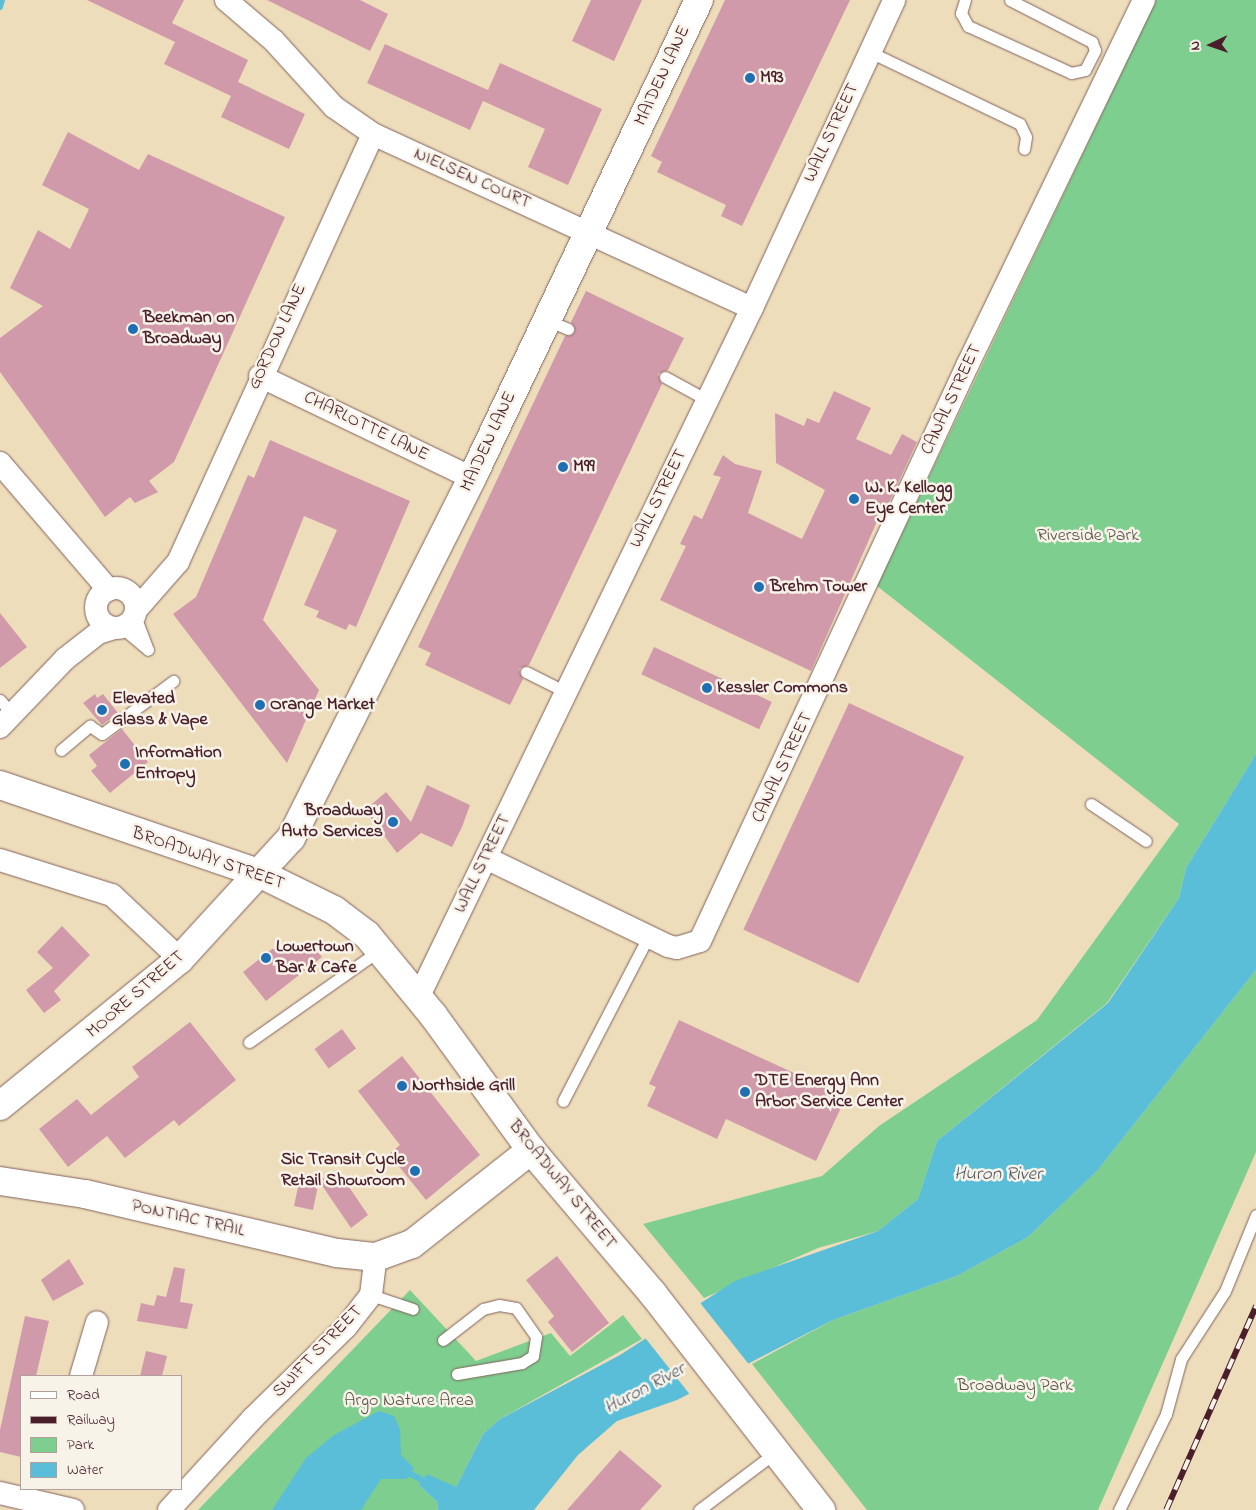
<!DOCTYPE html>
<html>
<head>
<meta charset="utf-8">
<style>
  body { margin:0 }
  #map { position:relative; width:1256px; height:1510px; overflow:hidden; background:#edb; font-family:"Indie Flower",sans-serif }
  div>[style] { position:absolute }
  [style*='--x'] { left:calc(var(--x)*1px); top:calc(var(--y)*1px); width:calc(var(--w)*1px); rotate:calc(var(--a)*1deg) }
  .green>* { inset:0; background:#7dce8f }
  .water>* { inset:0; background:#5bbed9 }
  .pier>* { inset:0; background:#edb }
  .stream>* { height:6px; margin:-3px; padding:0 3px; transform-origin:3px; border-radius:3px; background:#5bbed9 }
  .building>* { inset:0; background:#d19aaa; transform-origin:0 0 }
  .roads { filter:drop-shadow(0 0 1px #83625d) drop-shadow(0 0 1px #83625d) }
  .service>* { height:11px; margin:-5.5px; padding:0 5.5px; transform-origin:5.5px; border-radius:5.5px; background:#fff }
  .minor>* { height:22px; margin:-11px; padding:0 11px; transform-origin:11px; border-radius:11px; background:#fff }
  .minor>.ring { margin:-11px; padding:0; box-sizing:content-box; background:none; border:22px solid #fff; border-radius:50% }
  .secondary>* { height:28px; margin:-14px; padding:0 14px; transform-origin:14px; border-radius:14px; background:#fff }
  .rail>* { height:5.5px; margin-top:-2.75px; transform-origin:0; background:repeating-linear-gradient(90deg,#f7f3e8 0 11px,#4a1f2b 0 22px); box-sizing:border-box; border-block:1px solid #4a1f2b }
  .dots>* { width:14px; height:14px; translate:-50% -50%; box-sizing:border-box; border:2px solid #f7f3e8; border-radius:50% }
  span { translate:-50% -50%; white-space:nowrap; text-align:center; line-height:1.15; -webkit-text-stroke:5px #f7f3e8; paint-order:stroke }
  .street-label { font-size:18px; color:#4a1f2b }
  .poi-label { font-size:18px; color:#4a1f2b; font-weight:700 }
  .left { translate:0 -50%; text-align:left }
  .right { translate:-100% -50%; text-align:right }
  .park-label { font-size:18px; color:#595449 }
  .water-label { font-size:19px; color:#505768; font-style:italic }
  .legend { position:absolute; left:20px; top:1375px; width:162px; height:115px; box-sizing:border-box; background:#f7f3e8; border:1px solid #b29e9c; margin:0; padding:6px 9px; list-style:none; font-size:15px; color:#4a1f2b }
  .legend li { display:flex; align-items:center; gap:10px; height:25px }
  .legend b { width:25px; border:1px solid #b29e9c }
  .north { position:absolute; left:1186px; top:20px; width:50px; height:50px; -webkit-text-stroke:4px #f7f3e8; paint-order:stroke; rotate:267deg; font-size:14px; font-weight:700; line-height:20px; text-align:center; color:#4a1f2b }
  .north::after { content:''; display:block; margin:auto; width:18px; height:22px; background:#4a1f2b; clip-path:polygon(50% 0,100% 100%,50% 72%,0 100%) }
</style>
</head>
<body>
<div id="map">
  <div class="green">
    <i style="clip-path:polygon(1156px 0,1256px 0,1256px 754px,1186px 868px,1179px 898px,1107px 1003px,937px 1141px,918px 1199px,878px 1231px,818px 1248px,704px 1298px,643px 1224px,822px 1176px,879px 1126px,1037px 1020px,1179px 824px,877px 586px)"></i>
    <i style="clip-path:polygon(1256px 970px,1256px 1152px,1098px 1510px,867px 1510px,752px 1364px,833px 1320px,957px 1276px,1028px 1237px,1097px 1171px)"></i>
    <i style="clip-path:polygon(410px 1290px,476px 1361px,551px 1333px,570px 1356px,623px 1315px,642px 1339px,500px 1419px,483px 1434px,456px 1487px,419px 1485px,437px 1502px,438px 1510px,198px 1510px)"></i>
  </div>
  <div class="water">
    <i style="clip-path:polygon(1256px 754px,1256px 970px,1097px 1171px,1028px 1237px,957px 1276px,833px 1320px,677px 1400px,617px 1421px,578px 1455px,534px 1510px,438px 1510px,437px 1502px,419px 1485px,427px 1474px,456px 1487px,483px 1434px,500px 1419px,620px 1355px,735px 1281px,878px 1231px,918px 1199px,937px 1141px,1108px 1003px,1179px 898px,1186px 868px)"></i>
    <i style="clip-path:polygon(379px 1411px,394px 1416px,400px 1429px,401px 1455px,414px 1468px,407px 1479px,381px 1479px,361px 1510px,272px 1510px,306px 1458px,334px 1435px)"></i>
  </div>
  <div class="pier">
    <i style="clip-path:polygon(697px 1299px,751px 1367px,691px 1396px,643px 1335px)"></i>
  </div>
  <div class="stream">
    <i style="--x:0;--y:7;--w:7;--a:-74"></i>
    <i style="--x:405;--y:1471;--w:27;--a:28"></i>
  </div>
  <div class="building">
    <i style="clip-path:polygon(87px 0,184px 0,172px 23px,248px 60px,238px 82px,305px 114px,289px 149px,221px 117px,231px 96px,164px 64px,175px 42px)"></i>
    <i style="clip-path:polygon(267px 0,360px 0,388px 14px,370px 51px)"></i>
    <i style="clip-path:polygon(591px 0,642px 0,614px 61px,572px 41px)"></i>
    <i style="clip-path:polygon(725px 0,850px 0,742px 226px,721px 216px,726px 205px,657px 172px,662px 162px,651px 156px)"></i>
    <i style="clip-path:polygon(385px 44px,488px 90px,500px 63px,602px 109px,568px 185px,528px 167px,545px 129px,483px 101px,470px 130px,367px 83px)"></i>
    <i style="clip-path:polygon(68px 132px,139px 170px,148px 154px,285px 217px,174px 462px,149px 481px,158px 492px,135px 503px,130px 497px,105px 517px,0 372px,0 338px,43px 306px,10px 288px,38px 230px,70px 249px,89px 209px,42px 185px)"></i>
    <i style="clip-path:polygon(586px 291px,684px 338px,668px 370px,658px 374px,662px 384px,529px 665px,519px 669px,523px 679px,510px 705px,425px 665px,431px 653px,418px 647px,565px 336px,575px 332px,571px 322px)"></i>
    <i style="clip-path:polygon(834px 391px,871px 408px,856px 439px,891px 455px,902px 434px,917px 442px,886px 509px,883px 508px,811px 671px,660px 600px,686px 546px,680px 544px,694px 515px,702px 519px,721px 477px,713px 475px,723px 455px,735px 464px,762px 471px,748px 513px,802px 539px,825px 490px,776px 463px,775px 413px,804px 426px,807px 418px,819px 423px)"></i>
    <i style="clip-path:polygon(270px 440px,410px 501px,356px 627px,349px 624px,346px 630px,316px 617px,319px 611px,304px 605px,337px 530px,304px 516px,263px 620px,319px 690px,287px 763px,173px 614px,196px 597px,248px 475px,254px 478px)"></i>
    <i style="clip-path:polygon(0 613px,27px 647px,0 668px)"></i>
    <i style="left:654px;top:647px;width:130px;height:30px;rotate:25deg"></i>
    <i style="clip-path:polygon(95px 694px,97px 698px,103px 694px,118px 713px,102px 725px,83px 703px)"></i>
    <i style="left:849px;top:703px;width:127px;height:250px;rotate:25deg"></i>
    <i style="clip-path:polygon(122px 729px,148px 762px,110px 793px,91px 771px,97px 766px,89px 755px)"></i>
    <i style="clip-path:polygon(427px 785px,470px 805px,462px 827px,452px 847px,421px 833px,397px 853px,365px 810px,386px 792px,411px 822px)"></i>
    <i style="clip-path:polygon(62px 926px,90px 955px,54px 991px,61px 1000px,44px 1013px,26px 990px,53px 968px,37px 952px)"></i>
    <i style="clip-path:polygon(310px 943px,322px 957px,266px 1001px,243px 972px,272px 949px,302px 949px)"></i>
    <i style="clip-path:polygon(679px 1020px,846px 1097px,816px 1161px,726px 1119px,717px 1139px,647px 1106px,656px 1087px,649px 1084px)"></i>
    <i style="clip-path:polygon(190px 1022px,236px 1080px,179px 1126px,174px 1120px,125px 1158px,107px 1136px,68px 1167px,39px 1129px,77px 1099px,91px 1115px,139px 1077px,132px 1067px)"></i>
    <i style="left:342px;top:1029px;width:24px;height:34px;rotate:54deg"></i>
    <i style="clip-path:polygon(402px 1056px,480px 1155px,426px 1200px,389px 1154px,400px 1145px,358px 1091px)"></i>
    <i style="clip-path:polygon(301px 1173px,347px 1184px,368px 1215px,351px 1228px,319px 1181px,313px 1210px,294px 1206px)"></i>
    <i style="clip-path:polygon(557px 1256px,609px 1323px,572px 1352px,548px 1322px,554px 1316px,526px 1280px)"></i>
    <i style="clip-path:polygon(69px 1259px,84px 1284px,53px 1301px,41px 1280px)"></i>
    <i style="clip-path:polygon(174px 1267px,185px 1269px,180px 1302px,193px 1304px,187px 1329px,137px 1321px,141px 1303px,154px 1306px,157px 1295px,166px 1297px)"></i>
    <i style="clip-path:polygon(25px 1316px,49px 1321px,36px 1376px,21px 1376px,21px 1457px,0 1452px,0 1430px)"></i>
    <i style="clip-path:polygon(146px 1351px,167px 1356px,162px 1376px,140px 1376px)"></i>
    <i style="clip-path:polygon(620px 1450px,662px 1486px,640px 1510px,567px 1510px)"></i>
  </div>
  <div class="roads">
    <div class="service">
      <i style="--x:965;--y:0;--w:14;--a:107"></i>
      <i style="--x:961;--y:13;--w:15;--a:62"></i>
      <i style="--x:968;--y:26;--w:113;--a:24.5"></i>
      <i style="--x:1071;--y:73;--w:14;--a:-12"></i>
      <i style="--x:1085;--y:70;--w:22;--a:-63"></i>
      <i style="--x:1095;--y:50;--w:9;--a:-111"></i>
      <i style="--x:1092;--y:42;--w:92;--a:-152.9"></i>
      <i style="--x:870;--y:52;--w:166;--a:25.6"></i>
      <i style="--x:1020;--y:124;--w:14;--a:65"></i>
      <i style="--x:1026;--y:137;--w:12;--a:99"></i>
      <i style="--x:547;--y:320;--w:23;--a:23"></i>
      <i style="--x:665;--y:377;--w:48;--a:28.7"></i>
      <i style="--x:135;--y:616;--w:36;--a:69"></i>
      <i style="--x:121;--y:627;--w:35;--a:40"></i>
      <i style="--x:526;--y:672;--w:45;--a:26.6"></i>
      <i style="--x:0;--y:700;--w:18;--a:49"></i>
      <i style="--x:61;--y:750;--w:38;--a:-40"></i>
      <i style="--x:90;--y:726;--w:14;--a:34"></i>
      <i style="--x:102;--y:734;--w:89;--a:-36.7"></i>
      <i style="--x:1091;--y:804;--w:66;--a:33.9"></i>
      <i style="--x:249;--y:1042;--w:160;--a:-35.1"></i>
      <i style="--x:563;--y:1101;--w:185;--a:-62.6"></i>
      <i style="--x:371;--y:1295;--w:44;--a:18.4"></i>
      <i style="--x:443;--y:1340;--w:51;--a:-37.8"></i>
      <i style="--x:483;--y:1309;--w:16;--a:-14"></i>
      <i style="--x:499;--y:1305;--w:17;--a:10"></i>
      <i style="--x:516;--y:1308;--w:35;--a:55"></i>
      <i style="--x:536;--y:1337;--w:19;--a:99"></i>
      <i style="--x:533;--y:1356;--w:13;--a:148"></i>
      <i style="--x:522;--y:1363;--w:66;--a:170.4"></i>
      <i style="--x:699;--y:1510;--w:96;--a:-37"></i>
      <i style="--x:1119;--y:1510;--w:107;--a:-63.9"></i>
      <i style="--x:1166;--y:1414;--w:57;--a:-74.7"></i>
      <i style="--x:1181;--y:1359;--w:81;--a:-57.1"></i>
      <i style="--x:1225;--y:1291;--w:82;--a:-67.8"></i>
    </div>
    <div class="minor">
      <i style="--x:226;--y:0;--w:63;--a:40.5"></i>
      <i style="--x:274;--y:41;--w:89;--a:47.7"></i>
      <i style="--x:334;--y:107;--w:47;--a:34.7"></i>
      <i style="--x:373;--y:134;--w:417;--a:24.7"></i>
      <i style="--x:260;--y:376;--w:235;--a:25.7"></i>
      <i style="--x:0;--y:463;--w:167;--a:49.4"></i>
      <i class="ring" style="left:96px;top:588px;width:18px;height:18px"></i>
      <i style="--x:136;--y:610;--w:64;--a:-48.8"></i>
      <i style="--x:178;--y:562;--w:470;--a:-65.5"></i>
      <i style="--x:0;--y:727;--w:94;--a:-46.3"></i>
      <i style="--x:65;--y:659;--w:42;--a:-38.2"></i>
      <i style="--x:98;--y:633;--w:17;--a:-17"></i>
      <i style="--x:486;--y:858;--w:202;--a:25.8"></i>
      <i style="--x:668;--y:946;--w:9;--a:13"></i>
      <i style="--x:677;--y:948;--w:24;--a:-17"></i>
      <i style="--x:700;--y:941;--w:636;--a:-65.09"></i>
      <i style="--x:968;--y:364;--w:404;--a:-64.2"></i>
      <i style="--x:0;--y:860;--w:117;--a:17.4"></i>
      <i style="--x:112;--y:895;--w:93;--a:43.3"></i>
      <i style="--x:419;--y:996;--w:764;--a:-64.17"></i>
      <i style="--x:752;--y:308;--w:339;--a:-65.2"></i>
      <i style="--x:81;--y:1376;--w:56;--a:-73.5"></i>
      <i style="--x:0;--y:1493;--w:75;--a:13.1"></i>
      <i style="--x:169;--y:1510;--w:123;--a:-47.6"></i>
      <i style="--x:252;--y:1419;--w:132;--a:-44.4"></i>
      <i style="--x:346;--y:1327;--w:41;--a:-52"></i>
      <i style="--x:371;--y:1295;--w:38;--a:-83"></i>
    </div>
    <div class="secondary">
      <i style="--x:0;--y:785;--w:276;--a:18.8"></i>
      <i style="--x:261;--y:874;--w:81;--a:26.3"></i>
      <i style="--x:334;--y:910;--w:41;--a:37.1"></i>
      <i style="--x:367;--y:935;--w:104;--a:50.5"></i>
      <i style="--x:433;--y:1015;--w:167;--a:54"></i>
      <i style="--x:531;--y:1150;--w:189;--a:49.7"></i>
      <i style="--x:653;--y:1294;--w:274;--a:52.1"></i>
      <i style="--x:0;--y:1106;--w:232;--a:-39.2"></i>
      <i style="--x:180;--y:959;--w:164;--a:-47.5"></i>
      <i style="--x:291;--y:838;--w:403;--a:-63.3"></i>
      <i style="--x:472;--y:478;--w:529;--a:-64.6"></i>
      <i style="--x:0;--y:1181;--w:86;--a:8.7"></i>
      <i style="--x:85;--y:1194;--w:259;--a:13.2"></i>
      <i style="--x:337;--y:1253;--w:39;--a:6"></i>
      <i style="--x:376;--y:1257;--w:38;--a:-20"></i>
      <i style="--x:412;--y:1244;--w:152;--a:-38.3"></i>
    </div>
  </div>
  <div class="rail">
    <i style="--x:1166;--y:1510;--w:223;--a:-66.2"></i>
  </div>
  <div class="dots">
    <i style="left:750px;top:78px;background:#1f6fb2"></i>
    <i style="left:133px;top:329px;background:#1f6fb2"></i>
    <i style="left:563px;top:467px;background:#1f6fb2"></i>
    <i style="left:854px;top:499px;background:#1f6fb2"></i>
    <i style="left:759px;top:587px;background:#1f6fb2"></i>
    <i style="left:707px;top:688px;background:#1f6fb2"></i>
    <i style="left:260px;top:705px;background:#1f6fb2"></i>
    <i style="left:102px;top:710px;background:#1f6fb2"></i>
    <i style="left:125px;top:764px;background:#1f6fb2"></i>
    <i style="left:393px;top:822px;background:#1f6fb2"></i>
    <i style="left:266px;top:958px;background:#1f6fb2"></i>
    <i style="left:402px;top:1086px;background:#1f6fb2"></i>
    <i style="left:745px;top:1092px;background:#1f6fb2"></i>
    <i style="left:415px;top:1171px;background:#1f6fb2"></i>
  </div>
  <div class="street-label">
    <span style="left:663px;top:76px;rotate:-65deg">MAIDEN LANE</span>
    <span style="left:832px;top:133px;rotate:-65deg">WALL STREET</span>
    <span style="left:472px;top:179px;rotate:24deg">NIELSEN COURT</span>
    <span style="left:278px;top:337px;rotate:-65deg">GORDON LANE</span>
    <span style="left:952px;top:400px;rotate:-65deg">CANAL STREET</span>
    <span style="left:366px;top:427px;rotate:26deg">CHARLOTTE LANE</span>
    <span style="left:489px;top:442px;rotate:-65deg">MAIDEN LANE</span>
    <span style="left:659px;top:499px;rotate:-64deg">WALL STREET</span>
    <span style="left:783px;top:768px;rotate:-65deg">CANAL STREET</span>
    <span style="left:208px;top:859px;rotate:19deg">BROADWAY STREET</span>
    <span style="left:483px;top:864px;rotate:-64deg">WALL STREET</span>
    <span style="left:136px;top:995px;rotate:-41deg">MOORE STREET</span>
    <span style="left:562px;top:1185px;rotate:51deg">BROADWAY STREET</span>
    <span style="left:188px;top:1219px;rotate:13deg">PONTIAC TRAIL</span>
    <span style="left:318px;top:1352px;rotate:-46deg">SWIFT STREET</span>
  </div>
  <div class="poi-label">
    <span class="left" style="left:760px;top:78px">M93</span>
    <span class="left" style="left:143px;top:329px">Beekman on<br>Broadway</span>
    <span class="left" style="left:573px;top:467px">M99</span>
    <span class="left" style="left:865px;top:499px">W. K. Kellogg<br>Eye Center</span>
    <span class="left" style="left:770px;top:587px">Brehm Tower</span>
    <span class="left" style="left:717px;top:688px">Kessler Commons</span>
    <span class="left" style="left:112px;top:710px">Elevated<br>Glass &amp; Vape</span>
    <span class="left" style="left:270px;top:705px">Orange Market</span>
    <span class="left" style="left:135px;top:764px">Information<br>Entropy</span>
    <span class="right" style="left:383px;top:822px">Broadway<br>Auto Services</span>
    <span class="left" style="left:276px;top:958px">Lowertown<br>Bar &amp; Cafe</span>
    <span class="left" style="left:755px;top:1092px">DTE Energy Ann<br>Arbor Service Center</span>
    <span class="left" style="left:412px;top:1086px">Northside Grill</span>
    <span class="right" style="left:405px;top:1171px">Sic Transit Cycle<br>Retail Showroom</span>
  </div>
  <div class="park-label">
    <span style="left:1088px;top:536px">Riverside Park</span>
    <span style="left:1015px;top:1386px">Broadway Park</span>
    <span style="left:409px;top:1401px">Argo Nature Area</span>
  </div>
  <div class="water-label">
    <span style="left:998px;top:1175px">Huron River</span>
    <span style="left:645px;top:1389px;rotate:-28deg">Huron River</span>
  </div>
  <ul class="legend">
  <li><b style="height:6px;background:#fff"></b>Road</li>
  <li><b style="height:6px;background:#4a1f2b"></b>Railway</li>
  <li><b style="height:14px;background:#7dce8f"></b>Park</li>
  <li><b style="height:14px;background:#5bbed9"></b>Water</li>
  </ul>
  <div class="north">N</div>
</div>
</body>
</html>
